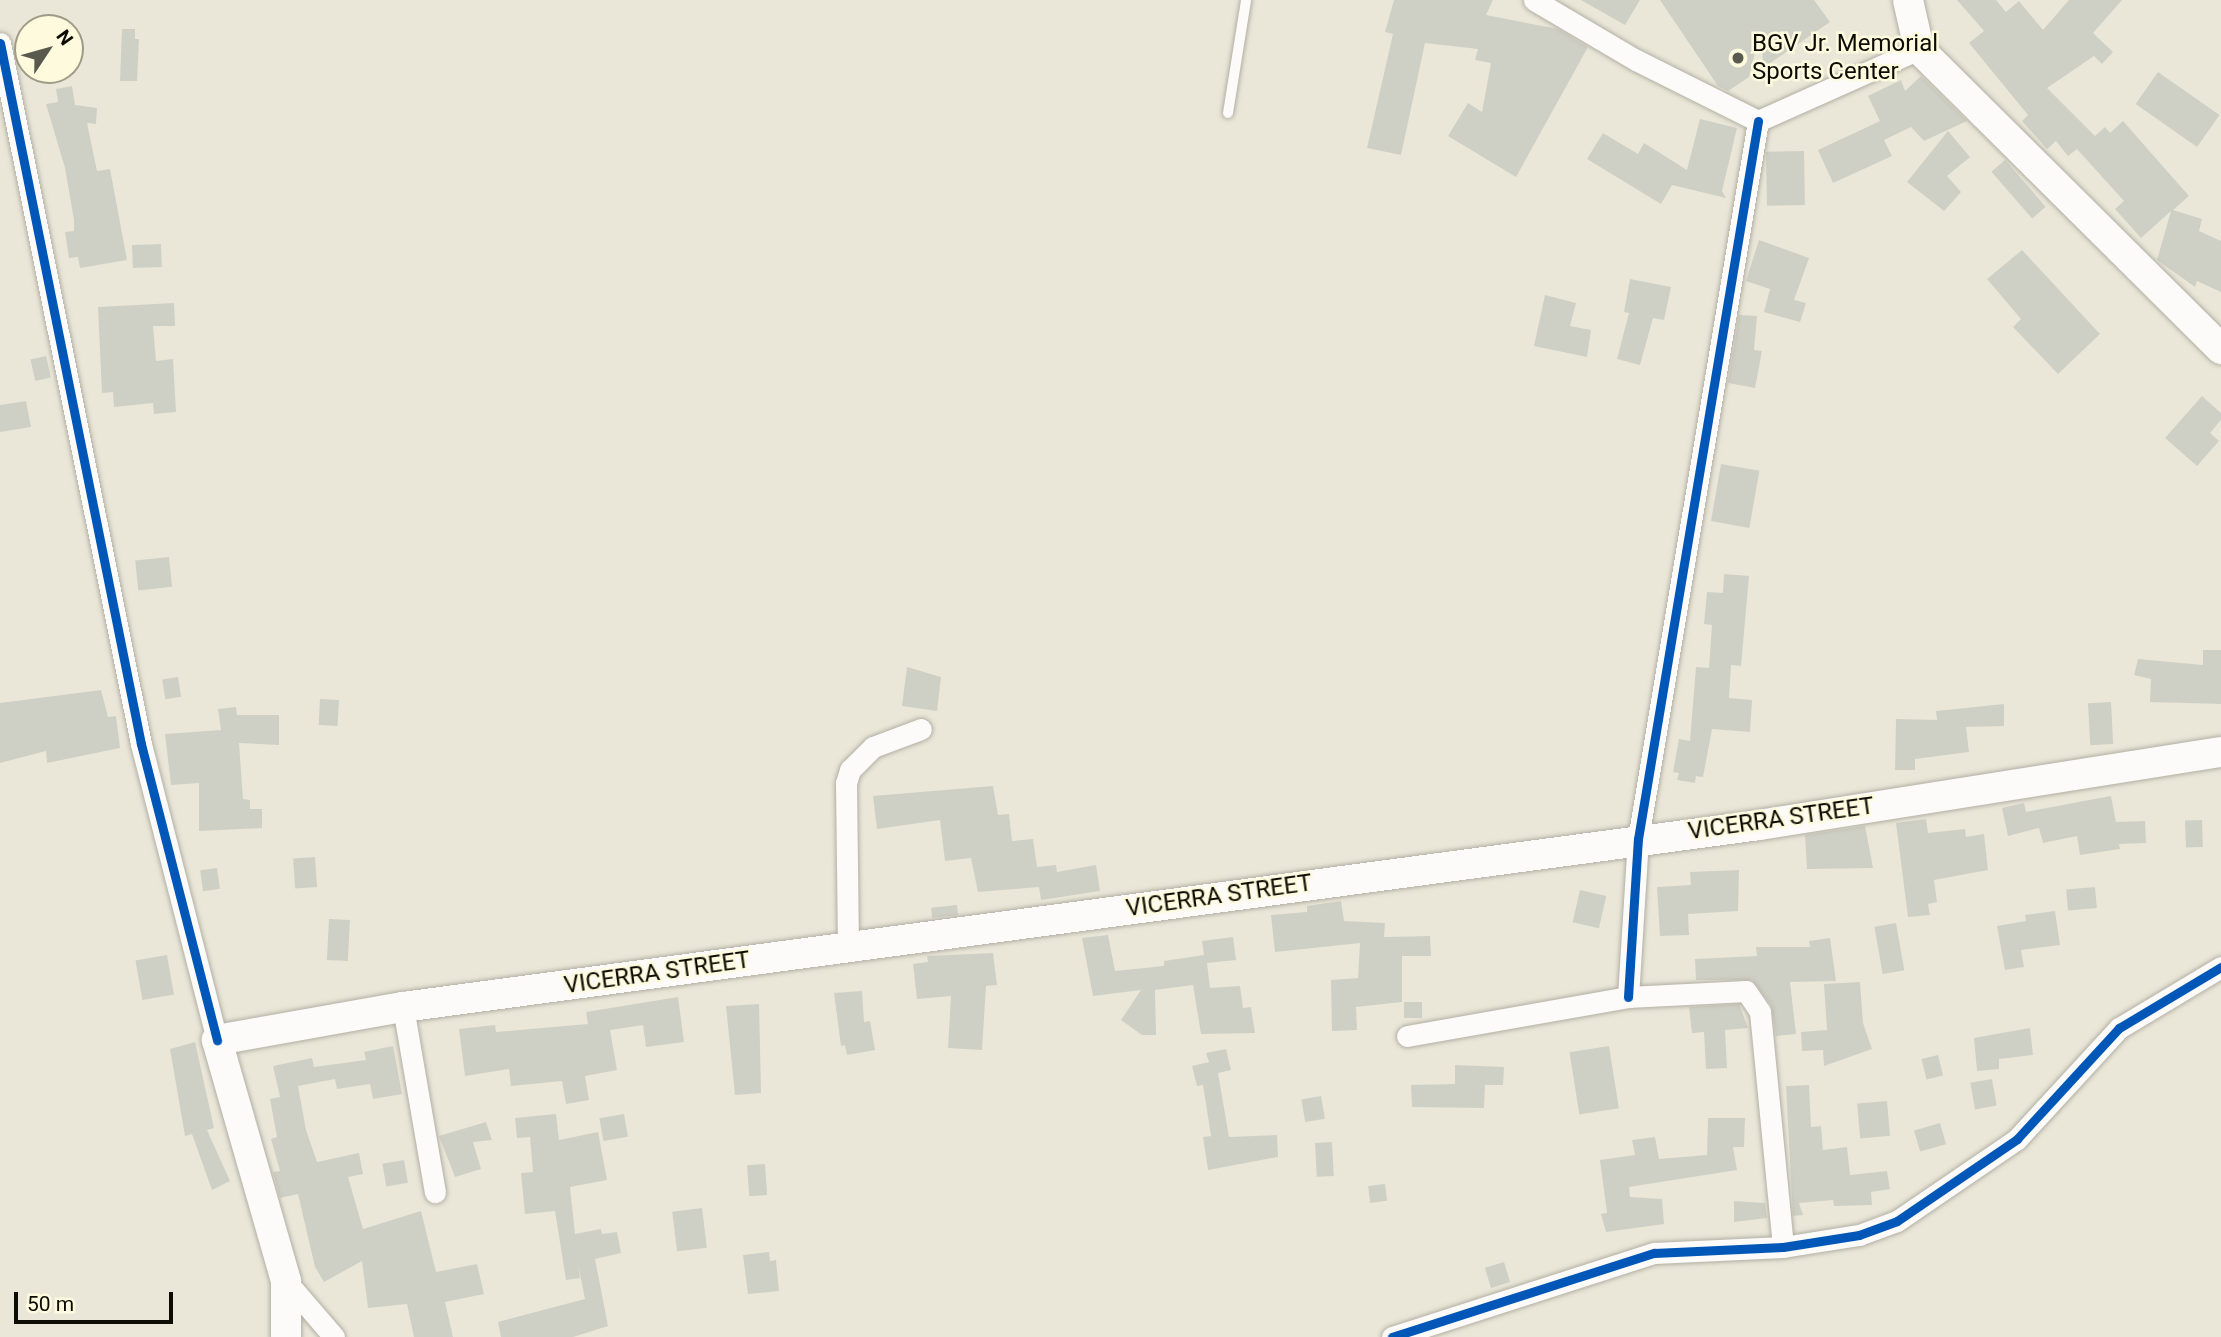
<!DOCTYPE html>
<html>
<head>
<meta charset="utf-8">
<style>
  body { margin:0 }
  #map { position:relative; width:2221px; height:1337px; overflow:hidden; background:#eae7d8; font-family:Roboto,sans-serif }
  div>[style] { position:absolute }
  [style*='--x'] { left:calc(var(--x)*1px); top:calc(var(--y)*1px); width:calc(var(--w)*1px); rotate:calc(var(--a)*1deg) }
  .building>* { inset:0; background:#cfd0c5; transform-origin:0 0 }
  .roads { filter:drop-shadow(0 0 2px #b2afa4) drop-shadow(0 0 2px #b2afa4) }
  .lane>* { height:10px; margin:-5px; padding:0 5px; transform-origin:5px; border-radius:5px; background:#fcfbf9 }
  .street>* { height:21px; margin:-10.5px; padding:0 10.5px; transform-origin:10.5px; border-radius:10.5px; background:#fcfbf9 }
  .secondary>* { height:30px; margin:-15px; padding:0 15px; transform-origin:15px; border-radius:15px; background:#fcfbf9 }
  .cycleway>* { height:9px; margin:-4.5px; padding:0 4.5px; transform-origin:4.5px; border-radius:4.5px; background:#0057b8 }
  .dots>* { width:19px; height:19px; translate:-50% -50%; box-sizing:border-box; border:4px solid #fefade; border-radius:50% }
  span { translate:-50% -50%; white-space:nowrap; text-align:center; line-height:1.15; -webkit-text-stroke:5px #fefade; paint-order:stroke }
  .poi-label { font-size:24px; color:#0d0c04 }
  .left { translate:0 -50%; text-align:left }
  .street-label { font-size:24px; color:#0d0c04 }
  .north { position:absolute; left:14px; top:14px; width:70px; height:70px; box-sizing:border-box; background:#fefade; border:2px solid #9e9b87; border-radius:50%; rotate:54deg; font-size:19px; font-weight:700; line-height:28px; text-align:center; color:#0d0c04 }
  .north::after { content:''; display:block; margin:auto; width:24px; height:32px; background:#5a594e; clip-path:polygon(50% 0,100% 100%,50% 72%,0 100%) }
  .scale { position:absolute; left:14px; top:1292px; width:159px; height:32px; box-sizing:border-box; border:4px solid #0d0c04; border-top:0; padding-left:9px; font-size:21px; line-height:24px; white-space:nowrap; color:#0d0c04; -webkit-text-stroke:5px #fefade; paint-order:stroke }
</style>
</head>
<body>
<div id="map">
  <div class="building">
    <i style="clip-path:polygon(1394px 0,1493px 0,1486px 15px,1558px 29px,1588px 47px,1516px 177px,1448px 136px,1468px 103px,1482px 112px,1491px 63px,1475px 60px,1478px 49px,1425px 43px,1401px 155px,1367px 148px,1393px 34px,1385px 32px)"></i>
    <i style="clip-path:polygon(1581px 0,1640px 0,1625px 25px)"></i>
    <i style="clip-path:polygon(1660px 0,1814px 0,1830px 22px,1763px 68px,1762px 36px,1759px 35px,1749px 77px,1728px 91px,1718px 86px)"></i>
    <i style="clip-path:polygon(1957px 0,1996px 0,2006px 12px,2019px 1px,2043px 30px,2069px 0,2122px 0,2093px 33px,2113px 52px,2102px 64px,2094px 56px,2047px 88px,2095px 136px,2105px 127px,2110px 133px,2123px 121px,2189px 196px,2173px 210px,2202px 219px,2199px 231px,2221px 241px,2221px 292px,2197px 281px,2195px 287px,2157px 260px,2171px 211px,2141px 238px,2115px 209px,2124px 201px,2077px 149px,2068px 156px,2056px 141px,2047px 149px,2022px 121px,2028px 115px,1969px 43px,1984px 31px)"></i>
    <i style="clip-path:polygon(122px 29px,135px 29px,135px 39px,139px 39px,137px 81px,120px 81px)"></i>
    <i style="left:2158px;top:72px;width:75px;height:39px;rotate:35deg"></i>
    <i style="clip-path:polygon(1921px 76px,1967px 121px,1924px 141px,1911px 127px,1884px 140px,1892px 156px,1833px 183px,1818px 150px,1880px 121px,1868px 96px,1901px 80px,1905px 91px)"></i>
    <i style="clip-path:polygon(72px 86px,75px 105px,97px 108px,96px 124px,87px 123px,97px 171px,110px 169px,127px 260px,80px 268px,78px 257px,69px 258px,65px 232px,74px 231px,74px 220px,65px 168px,46px 104px,58px 102px,56px 89px)"></i>
    <i style="clip-path:polygon(1700px 119px,1737px 128px,1722px 191px,1726px 198px,1672px 185px,1661px 204px,1587px 159px,1603px 133px,1638px 154px,1644px 143px,1687px 170px)"></i>
    <i style="clip-path:polygon(1948px 131px,1970px 157px,1947px 176px,1961px 192px,1944px 211px,1907px 182px)"></i>
    <i style="left:1804px;top:151px;width:54px;height:38px;rotate:89deg"></i>
    <i style="left:2005px;top:160px;width:62px;height:18px;rotate:49deg"></i>
    <i style="clip-path:polygon(1759px 240px,1809px 258px,1794px 300px,1806px 303px,1800px 322px,1764px 312px,1770px 289px,1746px 281px)"></i>
    <i style="left:161px;top:244px;width:23px;height:29px;rotate:88deg"></i>
    <i style="clip-path:polygon(2022px 250px,2100px 334px,2058px 374px,2013px 327px,2021px 319px,1987px 279px)"></i>
    <i style="clip-path:polygon(1630px 279px,1671px 287px,1664px 320px,1653px 318px,1640px 365px,1617px 359px,1629px 313px,1624px 312px)"></i>
    <i style="clip-path:polygon(1545px 295px,1576px 303px,1570px 326px,1591px 330px,1587px 357px,1534px 346px)"></i>
    <i style="clip-path:polygon(174px 303px,175px 326px,153px 326px,156px 361px,173px 359px,176px 412px,154px 414px,153px 403px,114px 407px,113px 392px,102px 393px,98px 307px)"></i>
    <i style="clip-path:polygon(1739px 315px,1757px 316px,1754px 350px,1762px 351px,1755px 388px,1728px 383px)"></i>
    <i style="left:46px;top:356px;width:22px;height:16px;rotate:77deg"></i>
    <i style="clip-path:polygon(2202px 396px,2221px 413px,2221px 420px,2210px 433px,2219px 441px,2197px 466px,2165px 438px)"></i>
    <i style="clip-path:polygon(26px 401px,31px 427px,0 432px,0 405px)"></i>
    <i style="left:1721px;top:464px;width:39px;height:58px;rotate:10deg"></i>
    <i style="left:169px;top:557px;width:30px;height:34px;rotate:84deg"></i>
    <i style="clip-path:polygon(1724px 574px,1749px 576px,1741px 666px,1731px 665px,1729px 698px,1752px 700px,1750px 732px,1712px 729px,1703px 777px,1696px 776px,1695px 783px,1677px 780px,1679px 773px,1673px 772px,1679px 739px,1690px 741px,1696px 667px,1709px 668px,1712px 625px,1704px 624px,1707px 592px,1723px 593px)"></i>
    <i style="clip-path:polygon(2203px 650px,2221px 650px,2221px 704px,2150px 702px,2151px 679px,2134px 675px,2138px 659px,2203px 665px)"></i>
    <i style="clip-path:polygon(907px 667px,941px 677px,937px 711px,902px 706px)"></i>
    <i style="left:178px;top:677px;width:20px;height:16px;rotate:81deg"></i>
    <i style="clip-path:polygon(101px 690px,108px 717px,116px 716px,120px 748px,47px 763px,46px 751px,0 763px,0 703px)"></i>
    <i style="left:320px;top:699px;width:19px;height:26px;rotate:3deg"></i>
    <i style="left:2111px;top:702px;width:42px;height:23px;rotate:87deg"></i>
    <i style="clip-path:polygon(2004px 704px,2004px 726px,1966px 727px,1969px 752px,1915px 759px,1915px 770px,1895px 770px,1896px 719px,1937px 720px,1936px 711px)"></i>
    <i style="clip-path:polygon(236px 707px,237px 715px,279px 715px,279px 745px,239px 743px,243px 799px,250px 800px,250px 809px,262px 809px,262px 828px,199px 831px,199px 783px,171px 785px,165px 734px,221px 730px,218px 709px)"></i>
    <i style="clip-path:polygon(993px 786px,998px 815px,1009px 814px,1012px 841px,1033px 839px,1037px 867px,1056px 865px,1057px 872px,1096px 865px,1100px 891px,1041px 900px,1039px 887px,978px 892px,971px 858px,945px 861px,940px 820px,877px 829px,873px 796px)"></i>
    <i style="clip-path:polygon(2111px 796px,2116px 822px,2145px 821px,2146px 843px,2119px 844px,2120px 849px,2080px 855px,2077px 836px,2043px 843px,2039px 828px,2008px 836px,2002px 808px,2024px 803px,2026px 812px)"></i>
    <i style="clip-path:polygon(1926px 819px,1928px 833px,1965px 829px,1966px 837px,1984px 834px,1988px 870px,1934px 880px,1937px 902px,1928px 904px,1930px 915px,1908px 917px,1896px 823px)"></i>
    <i style="left:2202px;top:820px;width:27px;height:17px;rotate:88deg"></i>
    <i style="clip-path:polygon(1865px 826px,1873px 868px,1807px 869px,1805px 835px)"></i>
    <i style="left:315px;top:857px;width:30px;height:22px;rotate:86deg"></i>
    <i style="left:217px;top:868px;width:21px;height:17px;rotate:82deg"></i>
    <i style="clip-path:polygon(1739px 870px,1738px 911px,1688px 914px,1689px 935px,1660px 936px,1657px 887px,1691px 885px,1690px 872px)"></i>
    <i style="left:2095px;top:887px;width:21px;height:29px;rotate:85deg"></i>
    <i style="left:1580px;top:890px;width:27px;height:33px;rotate:13deg"></i>
    <i style="clip-path:polygon(1341px 901px,1344px 921px,1385px 923px,1384px 937px,1430px 936px,1431px 956px,1402px 956px,1402px 1002px,1356px 1007px,1357px 1030px,1332px 1031px,1331px 980px,1358px 978px,1360px 943px,1275px 952px,1271px 915px,1307px 912px,1307px 906px)"></i>
    <i style="left:957px;top:905px;width:10px;height:26px;rotate:84deg"></i>
    <i style="clip-path:polygon(2055px 911px,2060px 945px,2021px 950px,2024px 967px,2005px 970px,1997px 926px,2026px 921px,2025px 915px)"></i>
    <i style="left:329px;top:919px;width:21px;height:41px;rotate:3deg"></i>
    <i style="left:1896px;top:923px;width:48px;height:22px;rotate:80deg"></i>
    <i style="clip-path:polygon(1108px 935px,1115px 971px,1164px 966px,1164px 961px,1204px 955px,1202px 941px,1233px 937px,1236px 960px,1207px 963px,1210px 988px,1240px 986px,1243px 1008px,1251px 1007px,1255px 1033px,1201px 1034px,1193px 985px,1155px 990px,1156px 1035px,1142px 1035px,1121px 1020px,1141px 990px,1093px 996px,1082px 938px)"></i>
    <i style="clip-path:polygon(1830px 938px,1836px 981px,1790px 982px,1796px 1034px,1776px 1036px,1771px 1005px,1752px 980px,1696px 980px,1695px 959px,1757px 956px,1756px 947px,1810px 947px,1809px 941px)"></i>
    <i style="clip-path:polygon(993px 953px,997px 985px,986px 986px,982px 1050px,948px 1048px,951px 996px,917px 999px,913px 964px,928px 962px,927px 956px)"></i>
    <i style="left:167px;top:955px;width:40px;height:32px;rotate:80deg"></i>
    <i style="clip-path:polygon(1860px 982px,1863px 1023px,1872px 1049px,1824px 1066px,1823px 1050px,1802px 1051px,1801px 1032px,1827px 1030px,1824px 984px)"></i>
    <i style="clip-path:polygon(862px 991px,864px 1022px,870px 1021px,875px 1050px,847px 1055px,845px 1045px,841px 1046px,834px 993px)"></i>
    <i style="clip-path:polygon(678px 997px,684px 1042px,646px 1047px,643px 1025px,610px 1030px,617px 1070px,585px 1076px,589px 1100px,566px 1104px,562px 1081px,511px 1086px,509px 1069px,465px 1076px,459px 1029px,495px 1025px,496px 1032px,588px 1024px,586px 1012px)"></i>
    <i style="left:1404px;top:1002px;width:18px;height:16px"></i>
    <i style="clip-path:polygon(759px 1004px,761px 1093px,735px 1095px,726px 1006px)"></i>
    <i style="clip-path:polygon(1739px 1004px,1748px 1028px,1725px 1030px,1727px 1068px,1706px 1069px,1704px 1032px,1692px 1033px,1689px 1007px)"></i>
    <i style="clip-path:polygon(2030px 1028px,2033px 1055px,1999px 1059px,1999px 1069px,1977px 1071px,1974px 1038px)"></i>
    <i style="clip-path:polygon(195px 1042px,214px 1128px,207px 1130px,230px 1181px,212px 1190px,192px 1134px,185px 1136px,170px 1049px)"></i>
    <i style="clip-path:polygon(393px 1046px,402px 1094px,373px 1099px,370px 1084px,337px 1089px,335px 1079px,298px 1086px,306px 1130px,317px 1162px,359px 1153px,363px 1174px,348px 1177px,363px 1229px,421px 1211px,436px 1272px,477px 1264px,484px 1294px,445px 1302px,453px 1337px,414px 1337px,407px 1304px,368px 1308px,362px 1261px,324px 1282px,315px 1267px,298px 1194px,280px 1198px,273px 1172px,280px 1171px,271px 1139px,277px 1137px,270px 1099px,280px 1097px,273px 1066px,312px 1058px,314px 1067px,366px 1060px,364px 1052px)"></i>
    <i style="left:1609px;top:1046px;width:63px;height:40px;rotate:81deg"></i>
    <i style="clip-path:polygon(1226px 1049px,1231px 1070px,1218px 1073px,1229px 1137px,1277px 1135px,1278px 1157px,1208px 1170px,1203px 1137px,1211px 1136px,1203px 1085px,1197px 1086px,1192px 1066px,1209px 1062px,1206px 1053px)"></i>
    <i style="left:1938px;top:1055px;width:21px;height:17px;rotate:76deg"></i>
    <i style="clip-path:polygon(1455px 1065px,1504px 1067px,1503px 1085px,1485px 1085px,1484px 1108px,1412px 1107px,1411px 1085px,1455px 1084px)"></i>
    <i style="left:1992px;top:1079px;width:27px;height:22px;rotate:80deg"></i>
    <i style="clip-path:polygon(1809px 1085px,1811px 1127px,1821px 1126px,1823px 1150px,1847px 1147px,1850px 1175px,1887px 1171px,1890px 1189px,1871px 1192px,1872px 1205px,1834px 1206px,1833px 1200px,1799px 1203px,1803px 1215px,1793px 1216px,1786px 1086px)"></i>
    <i style="left:1321px;top:1096px;width:23px;height:20px;rotate:80deg"></i>
    <i style="left:1887px;top:1101px;width:35px;height:30px;rotate:85deg"></i>
    <i style="clip-path:polygon(556px 1114px,559px 1140px,598px 1132px,607px 1180px,570px 1187px,575px 1234px,601px 1229px,602px 1234px,617px 1232px,621px 1253px,595px 1259px,608px 1326px,573px 1337px,501px 1337px,498px 1322px,585px 1299px,578px 1264px,580px 1278px,566px 1280px,555px 1211px,525px 1214px,521px 1173px,533px 1172px,530px 1137px,517px 1138px,515px 1118px)"></i>
    <i style="left:624px;top:1114px;width:23px;height:25px;rotate:80deg"></i>
    <i style="clip-path:polygon(1708px 1118px,1745px 1118px,1744px 1147px,1733px 1147px,1737px 1170px,1629px 1187px,1630px 1197px,1662px 1199px,1664px 1224px,1606px 1232px,1601px 1214px,1607px 1213px,1600px 1160px,1635px 1155px,1632px 1140px,1655px 1137px,1659px 1159px,1707px 1155px)"></i>
    <i style="clip-path:polygon(486px 1122px,492px 1140px,473px 1142px,481px 1169px,455px 1177px,439px 1136px)"></i>
    <i style="left:1940px;top:1123px;width:22px;height:27px;rotate:74deg"></i>
    <i style="left:1332px;top:1142px;width:34px;height:17px;rotate:87deg"></i>
    <i style="left:404px;top:1160px;width:23px;height:22px;rotate:80deg"></i>
    <i style="left:765px;top:1164px;width:31px;height:18px;rotate:86deg"></i>
    <i style="left:1385px;top:1184px;width:17px;height:17px;rotate:83deg"></i>
    <i style="clip-path:polygon(1734px 1201px,1765px 1203px,1767px 1218px,1734px 1222px)"></i>
    <i style="left:702px;top:1208px;width:40px;height:30px;rotate:83deg"></i>
    <i style="clip-path:polygon(769px 1252px,770px 1261px,776px 1260px,779px 1291px,748px 1294px,743px 1255px)"></i>
    <i style="left:1504px;top:1262px;width:21px;height:20px;rotate:73deg"></i>
  </div>
  <div class="roads">
    <div class="lane">
      <i style="--x:1228;--y:113;--w:114;--a:-80.9"></i>
    </div>
    <div class="street">
      <i style="--x:1534;--y:0;--w:118;--a:30.5"></i>
      <i style="--x:1636;--y:60;--w:136;--a:26.6"></i>
      <i style="--x:1758;--y:121;--w:176;--a:-24.1"></i>
      <i style="--x:0;--y:43;--w:715;--a:78.63"></i>
      <i style="--x:141;--y:744;--w:306;--a:75.6"></i>
      <i style="--x:848;--y:947;--w:164;--a:-90.7"></i>
      <i style="--x:846;--y:783;--w:14;--a:-73"></i>
      <i style="--x:850;--y:770;--w:33;--a:-45"></i>
      <i style="--x:873;--y:747;--w:51;--a:-20.6"></i>
      <i style="--x:1628;--y:997;--w:158;--a:-86.4"></i>
      <i style="--x:1638;--y:839;--w:728;--a:-80.51"></i>
      <i style="--x:403;--y:1007;--w:188;--a:80.2"></i>
      <i style="--x:1407;--y:1036;--w:224;--a:-10"></i>
      <i style="--x:1628;--y:997;--w:118;--a:-2.9"></i>
      <i style="--x:1746;--y:991;--w:25;--a:56"></i>
      <i style="--x:1760;--y:1012;--w:236;--a:84.4"></i>
      <i style="--x:286;--y:1281;--w:74;--a:49.4"></i>
      <i style="--x:1392;--y:1337;--w:275;--a:-17.8"></i>
      <i style="--x:1654;--y:1253;--w:129;--a:-2.7"></i>
      <i style="--x:1783;--y:1247;--w:77;--a:-9"></i>
      <i style="--x:1859;--y:1235;--w:40;--a:-20.2"></i>
      <i style="--x:1897;--y:1221;--w:145;--a:-34.3"></i>
      <i style="--x:2017;--y:1139;--w:151;--a:-47.4"></i>
      <i style="--x:2119;--y:1028;--w:119;--a:-30.9"></i>
    </div>
    <div class="secondary">
      <i style="--x:1908;--y:0;--w:50;--a:77.3"></i>
      <i style="--x:1919;--y:49;--w:426;--a:44.8"></i>
      <i style="--x:286;--y:1337;--w:56;--a:-90"></i>
      <i style="--x:286;--y:1281;--w:251;--a:-106"></i>
      <i style="--x:217;--y:1040;--w:189;--a:-10.1"></i>
      <i style="--x:403;--y:1007;--w:1368;--a:-7.64"></i>
      <i style="--x:1759;--y:825;--w:468;--a:-9"></i>
    </div>
  </div>
  <div class="cycleway">
    <i style="--x:0;--y:43;--w:715;--a:78.63"></i>
    <i style="--x:141;--y:744;--w:306;--a:75.6"></i>
    <i style="--x:1628;--y:997;--w:158;--a:-86.4"></i>
    <i style="--x:1638;--y:839;--w:728;--a:-80.51"></i>
    <i style="--x:1392;--y:1337;--w:275;--a:-17.8"></i>
    <i style="--x:1654;--y:1253;--w:129;--a:-2.7"></i>
    <i style="--x:1783;--y:1247;--w:77;--a:-9"></i>
    <i style="--x:1859;--y:1235;--w:40;--a:-20.2"></i>
    <i style="--x:1897;--y:1221;--w:145;--a:-34.3"></i>
    <i style="--x:2017;--y:1139;--w:151;--a:-47.4"></i>
    <i style="--x:2119;--y:1028;--w:119;--a:-30.9"></i>
  </div>
  <div class="dots">
    <i style="left:1738px;top:58px;background:#5a594e"></i>
  </div>
  <div class="poi-label">
    <span class="left" style="left:1752px;top:58px">BGV Jr. Memorial<br>Sports Center</span>
  </div>
  <div class="street-label">
    <span style="left:1781px;top:819px;rotate:-8deg">VICERRA STREET</span>
    <span style="left:1219px;top:896px;rotate:-8deg">VICERRA STREET</span>
    <span style="left:657px;top:973px;rotate:-8deg">VICERRA STREET</span>
  </div>
  <div class="north">N</div>
  <div class="scale">50 m</div>
</div>
</body>
</html>
